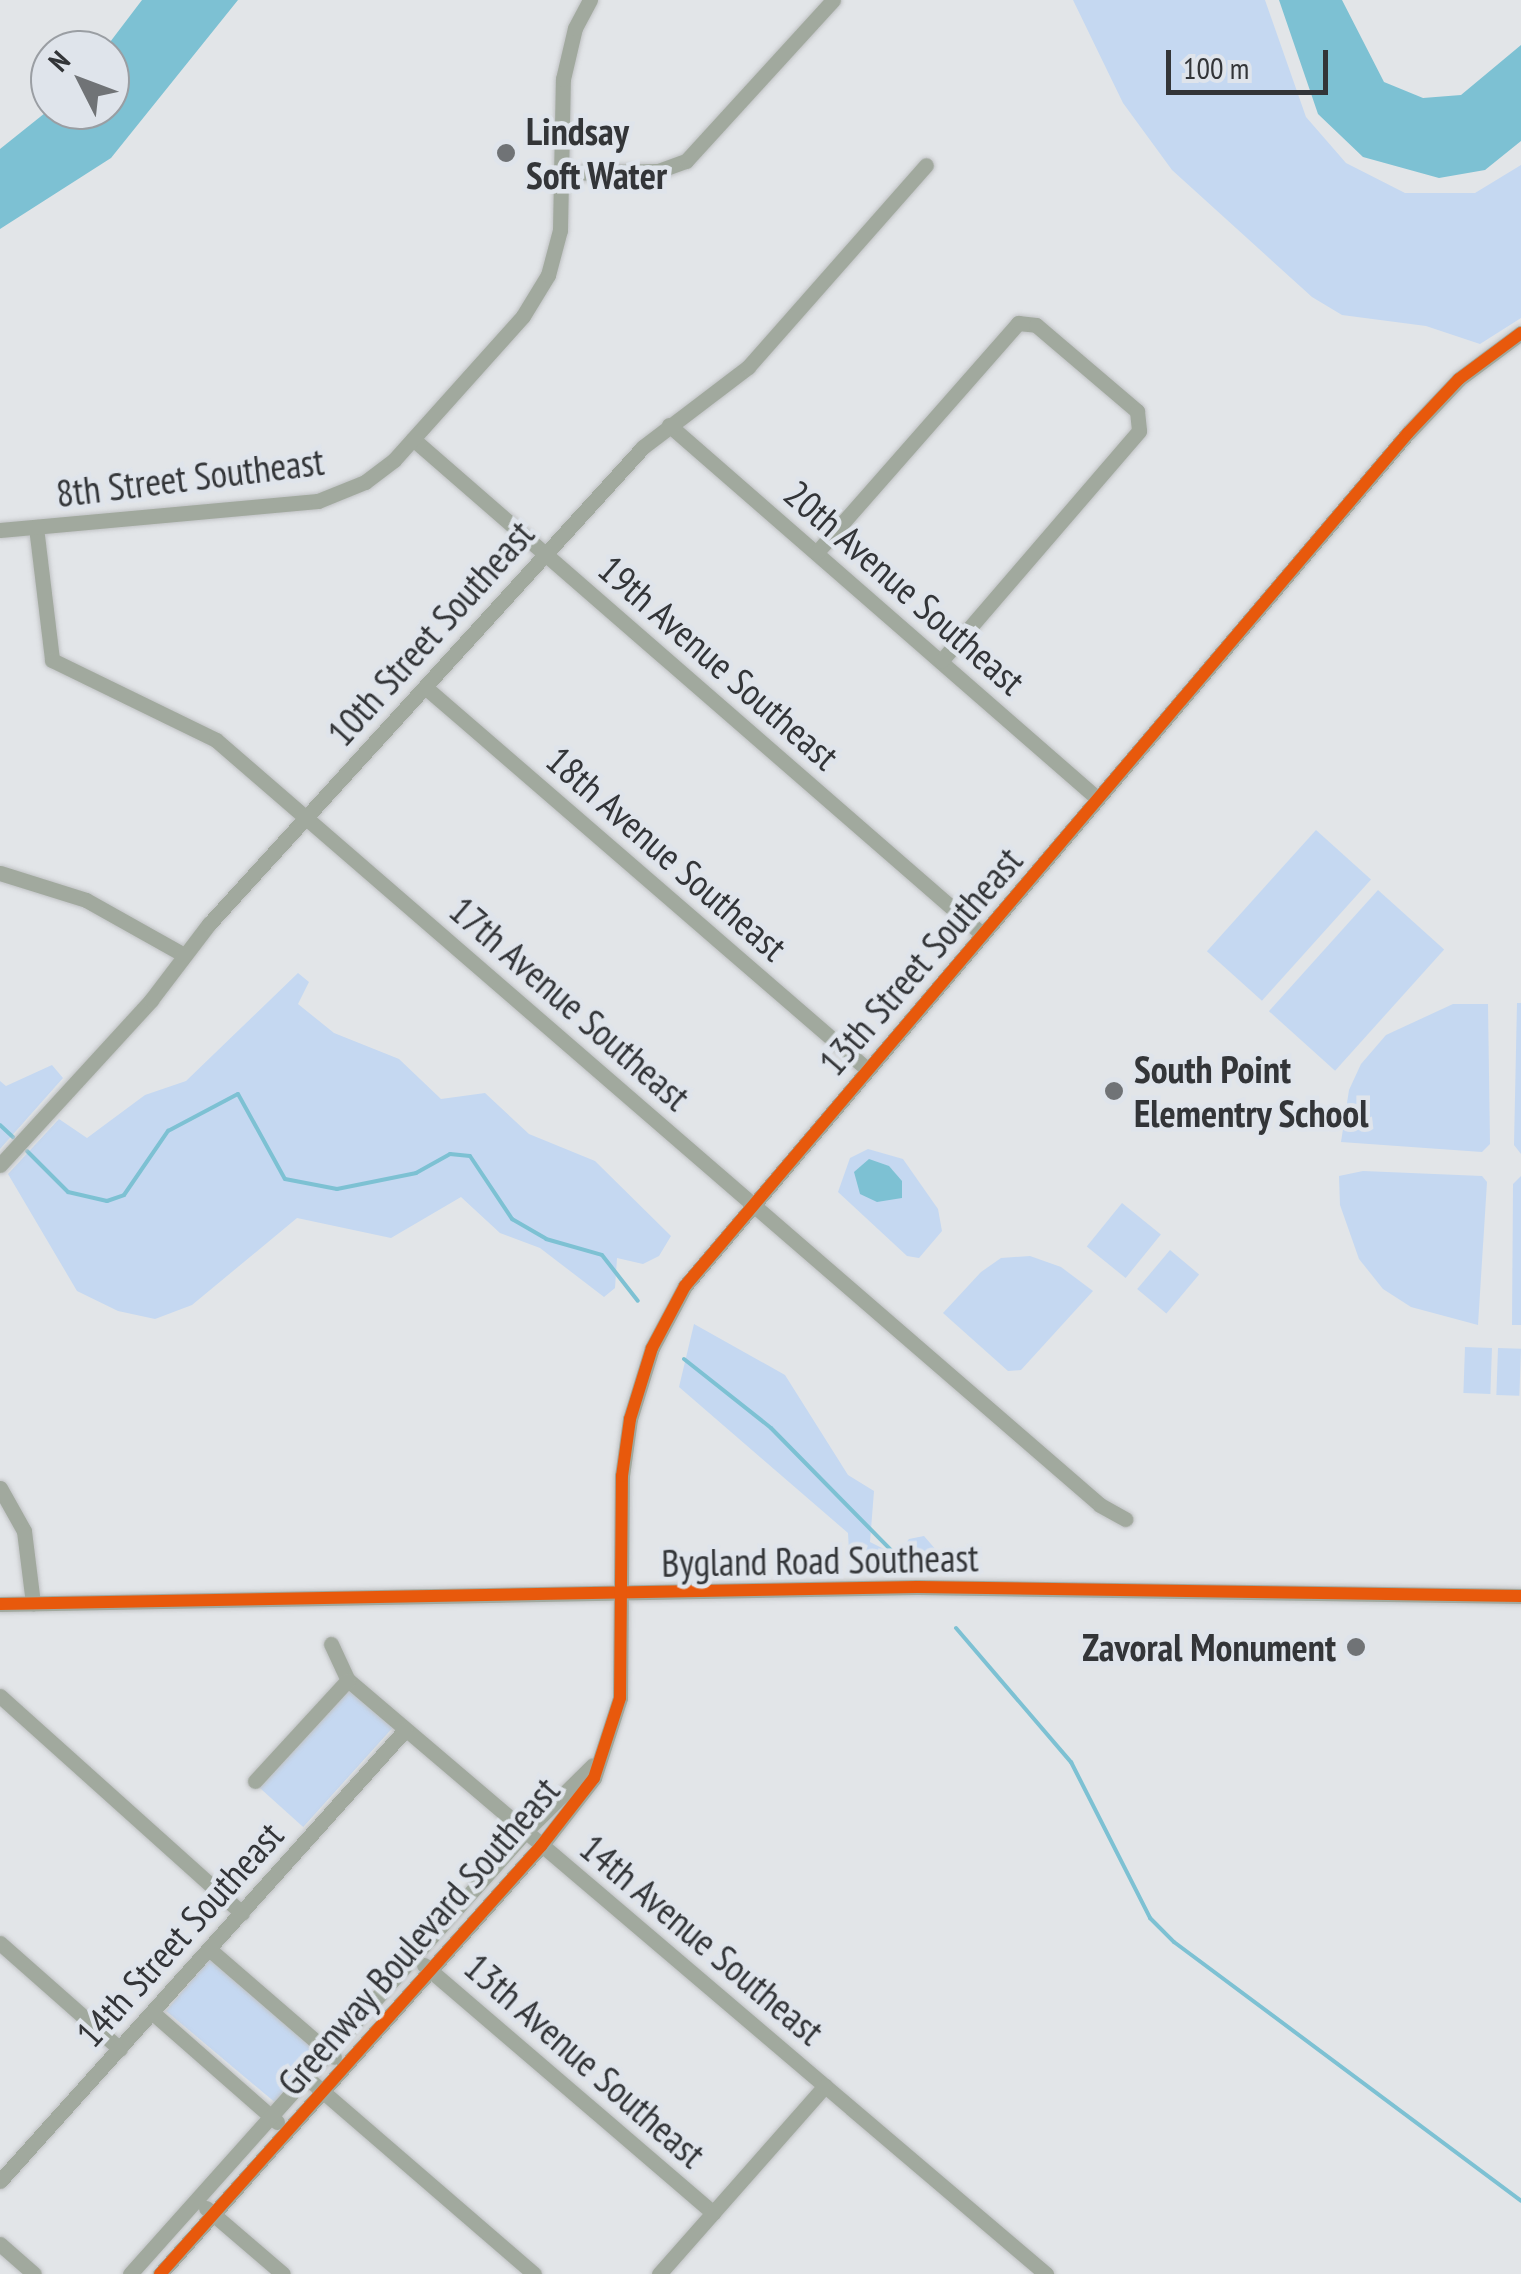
<!DOCTYPE html>
<html>
<head>
<meta charset="utf-8">
<style>
  body { margin:0 }
  #map { position:relative; width:1521px; height:2274px; overflow:hidden; background:#e2e5e8; font-family:"PT Sans Narrow",sans-serif }
  div>[style] { position:absolute }
  [style*='--x'] { left:calc(var(--x)*1px); top:calc(var(--y)*1px); width:calc(var(--w)*1px); rotate:calc(var(--a)*1deg) }
  .green>* { inset:0; background:#c5d8f1; transform-origin:0 0 }
  .water>* { inset:0; background:#7dc1d3 }
  .stream>* { height:4px; margin:-2px; padding:0 2px; transform-origin:2px; border-radius:2px; background:#7dc1d3 }
  .roads { filter:drop-shadow(0 0 2px #c0c2c4) drop-shadow(0 0 2px #c0c2c4) }
  .minor>* { height:15px; margin:-7.5px; padding:0 7.5px; transform-origin:7.5px; border-radius:7.5px; background:#a1a99e }
  .cycleway>* { height:12px; margin:-6px; padding:0 6px; transform-origin:6px; border-radius:6px; background:#e8590c }
  .dots>* { width:28px; height:28px; translate:-50% -50%; box-sizing:border-box; border:5px solid #dfe4eb; border-radius:50% }
  span { translate:-50% -50%; white-space:nowrap; text-align:center; line-height:1.15; -webkit-text-stroke:9px #dfe4eb; paint-order:stroke }
  .poi-label { font-size:38px; color:#333538; font-weight:700 }
  .left { translate:0 -50%; text-align:left }
  .right { translate:-100% -50%; text-align:right }
  .street-label { font-size:38px; color:#333538 }
  .north { position:absolute; left:30px; top:30px; width:100px; height:100px; box-sizing:border-box; background:#dfe4eb; border:2px solid #9a9ea3; border-radius:50%; rotate:312deg; font-size:28px; font-weight:700; line-height:40px; text-align:center; color:#333538 }
  .north::after { content:''; display:block; margin:auto; width:35px; height:45px; background:#707376; clip-path:polygon(50% 0,100% 100%,50% 72%,0 100%) }
  .scale { position:absolute; left:1166px; top:50px; width:162px; height:45px; box-sizing:border-box; border:5px solid #333538; border-top:0; padding-left:12px; font-size:30px; line-height:35px; white-space:nowrap; color:#333538; -webkit-text-stroke:8px #dfe4eb; paint-order:stroke }
</style>
</head>
<body>
<div id="map">
  <div class="green">
    <i style="clip-path:polygon(1073px 0,1265px 0,1306px 117px,1346px 163px,1405px 193px,1475px 193px,1521px 165px,1521px 318px,1480px 344px,1426px 326px,1342px 315px,1312px 297px,1172px 170px,1123px 103px)"></i>
    <i style="left:1316px;top:830px;width:74px;height:163px;rotate:42deg"></i>
    <i style="left:1378px;top:890px;width:89px;height:163px;rotate:42deg"></i>
    <i style="clip-path:polygon(298px 973px,309px 982px,298px 1004px,334px 1033px,399px 1059px,441px 1099px,485px 1093px,529px 1134px,595px 1161px,671px 1236px,659px 1256px,643px 1264px,617px 1258px,615px 1288px,604px 1297px,540px 1248px,500px 1233px,461px 1197px,391px 1238px,297px 1218px,192px 1305px,155px 1319px,118px 1311px,77px 1291px,8px 1174px,59px 1119px,87px 1138px,145px 1095px,186px 1081px)"></i>
    <i style="clip-path:polygon(1517px 1003px,1521px 1003px,1521px 1154px,1514px 1145px)"></i>
    <i style="clip-path:polygon(1453px 1004px,1488px 1004px,1490px 1144px,1482px 1152px,1341px 1142px,1349px 1090px,1361px 1064px,1386px 1035px)"></i>
    <i style="clip-path:polygon(52px 1065px,63px 1078px,0 1149px,0 1081px,6px 1086px)"></i>
    <i style="clip-path:polygon(868px 1149px,903px 1159px,938px 1209px,942px 1231px,919px 1258px,907px 1256px,838px 1192px,850px 1158px)"></i>
    <i style="clip-path:polygon(1363px 1171px,1482px 1176px,1487px 1182px,1478px 1325px,1411px 1307px,1383px 1289px,1359px 1259px,1340px 1205px,1339px 1176px)"></i>
    <i style="clip-path:polygon(1521px 1176px,1521px 1325px,1512px 1325px,1513px 1184px)"></i>
    <i style="left:1122px;top:1203px;width:50px;height:56px;rotate:39deg"></i>
    <i style="left:1170px;top:1250px;width:38px;height:51px;rotate:40deg"></i>
    <i style="clip-path:polygon(1030px 1256px,1061px 1267px,1093px 1291px,1021px 1370px,1008px 1371px,943px 1313px,981px 1272px,1001px 1258px)"></i>
    <i style="clip-path:polygon(694px 1324px,785px 1375px,848px 1475px,874px 1491px,870px 1542px,896px 1555px,909px 1539px,924px 1536px,943px 1558px,925px 1565px,862px 1565px,849px 1553px,848px 1533px,679px 1387px)"></i>
    <i style="left:1465px;top:1347px;width:27px;height:46px;rotate:2deg"></i>
    <i style="left:1498px;top:1348px;width:23px;height:47px;rotate:2deg"></i>
    <i style="left:349px;top:1688px;width:59px;height:134px;rotate:42deg"></i>
    <i style="left:213px;top:1955px;width:142px;height:73px;rotate:40deg"></i>
  </div>
  <div class="water">
    <i style="clip-path:polygon(142px 0,238px 0,111px 158px,0 229px,0 149px,50px 109px,110px 110px,110px 50px,104px 50px)"></i>
    <i style="clip-path:polygon(1279px 0,1342px 0,1384px 82px,1423px 98px,1461px 95px,1521px 45px,1521px 141px,1485px 170px,1439px 178px,1363px 157px,1318px 114px)"></i>
    <i style="clip-path:polygon(869px 1159px,889px 1166px,902px 1181px,902px 1198px,877px 1202px,860px 1194px,854px 1172px)"></i>
  </div>
  <div class="stream">
    <i style="--x:0;--y:1125;--w:18;--a:43"></i>
    <i style="--x:27;--y:1151;--w:58;--a:45"></i>
    <i style="--x:68;--y:1192;--w:40;--a:13"></i>
    <i style="--x:107;--y:1201;--w:18;--a:-19"></i>
    <i style="--x:124;--y:1195;--w:78;--a:-55.5"></i>
    <i style="--x:168;--y:1131;--w:79;--a:-27.9"></i>
    <i style="--x:238;--y:1094;--w:97;--a:61.1"></i>
    <i style="--x:285;--y:1179;--w:53;--a:10.9"></i>
    <i style="--x:337;--y:1189;--w:81;--a:-11.4"></i>
    <i style="--x:416;--y:1173;--w:39;--a:-29"></i>
    <i style="--x:450;--y:1154;--w:20;--a:6"></i>
    <i style="--x:470;--y:1156;--w:76;--a:56.3"></i>
    <i style="--x:512;--y:1219;--w:39;--a:30"></i>
    <i style="--x:546;--y:1239;--w:58;--a:15.9"></i>
    <i style="--x:602;--y:1255;--w:58;--a:52"></i>
    <i style="--x:684;--y:1359;--w:111;--a:38.4"></i>
    <i style="--x:771;--y:1428;--w:178;--a:45.5"></i>
    <i style="--x:956;--y:1628;--w:177;--a:49.4"></i>
    <i style="--x:1071;--y:1762;--w:175;--a:63.1"></i>
    <i style="--x:1150;--y:1918;--w:34;--a:45"></i>
    <i style="--x:1174;--y:1942;--w:433;--a:36.7"></i>
  </div>
  <div class="roads">
    <div class="minor">
      <i style="--x:563;--y:173;--w:95;--a:-1.2"></i>
      <i style="--x:658;--y:171;--w:30;--a:-20"></i>
      <i style="--x:686;--y:161;--w:218;--a:-47.6"></i>
      <i style="--x:669;--y:425;--w:569;--a:41.08"></i>
      <i style="--x:413;--y:439;--w:754;--a:41.02"></i>
      <i style="--x:36;--y:527;--w:134;--a:83.1"></i>
      <i style="--x:52;--y:660;--w:182;--a:26"></i>
      <i style="--x:216;--y:740;--w:1169;--a:40.87"></i>
      <i style="--x:1100;--y:1505;--w:29;--a:29"></i>
      <i style="--x:0;--y:530;--w:319;--a:-5.2"></i>
      <i style="--x:318;--y:501;--w:51;--a:-22"></i>
      <i style="--x:365;--y:482;--w:36;--a:-37"></i>
      <i style="--x:394;--y:460;--w:193;--a:-48.1"></i>
      <i style="--x:523;--y:316;--w:48;--a:-58.6"></i>
      <i style="--x:548;--y:275;--w:47;--a:-75.1"></i>
      <i style="--x:560;--y:230;--w:151;--a:-88.9"></i>
      <i style="--x:563;--y:79;--w:52;--a:-76.8"></i>
      <i style="--x:575;--y:28;--w:32;--a:-62"></i>
      <i style="--x:817;--y:552;--w:305;--a:-48.7"></i>
      <i style="--x:1018;--y:323;--w:18;--a:6"></i>
      <i style="--x:1036;--y:325;--w:133;--a:40.4"></i>
      <i style="--x:1137;--y:411;--w:20;--a:84"></i>
      <i style="--x:1139;--y:431;--w:303;--a:130.7"></i>
      <i style="--x:425;--y:687;--w:584;--a:40.84"></i>
      <i style="--x:0;--y:873;--w:90;--a:17.4"></i>
      <i style="--x:86;--y:900;--w:112;--a:29.3"></i>
      <i style="--x:0;--y:1165;--w:224;--a:-47.5"></i>
      <i style="--x:151;--y:1000;--w:96;--a:-52.7"></i>
      <i style="--x:209;--y:924;--w:645;--a:-47.7"></i>
      <i style="--x:643;--y:447;--w:132;--a:-37.3"></i>
      <i style="--x:748;--y:367;--w:269;--a:-48.6"></i>
      <i style="--x:0;--y:1488;--w:49;--a:60.8"></i>
      <i style="--x:24;--y:1531;--w:73;--a:82.9"></i>
      <i style="--x:0;--y:1604;--w:917;--a:-1.06"></i>
      <i style="--x:917;--y:1587;--w:604;--a:0.85"></i>
      <i style="--x:331;--y:1644;--w:40;--a:65"></i>
      <i style="--x:348;--y:1680;--w:917;--a:40.4"></i>
      <i style="--x:0;--y:1696;--w:325;--a:41.9"></i>
      <i style="--x:255;--y:1781;--w:137;--a:-47.4"></i>
      <i style="--x:0;--y:1943;--w:160;--a:41.5"></i>
      <i style="--x:209;--y:1949;--w:165;--a:40.8"></i>
      <i style="--x:424;--y:1965;--w:381;--a:40.6"></i>
      <i style="--x:153;--y:2013;--w:165;--a:41.3"></i>
      <i style="--x:306;--y:2077;--w:301;--a:40.8"></i>
      <i style="--x:0;--y:2181;--w:606;--a:-48.08"></i>
      <i style="--x:206;--y:2208;--w:101;--a:40.6"></i>
      <i style="--x:0;--y:2244;--w:45;--a:41.4"></i>
      <i style="--x:130;--y:2274;--w:593;--a:-48.21"></i>
      <i style="--x:525;--y:1832;--w:95;--a:-44.6"></i>
      <i style="--x:160;--y:2274;--w:573;--a:-48.32"></i>
      <i style="--x:541;--y:1846;--w:86;--a:-52.1"></i>
      <i style="--x:594;--y:1778;--w:84;--a:-72"></i>
      <i style="--x:620;--y:1698;--w:222;--a:-89.5"></i>
      <i style="--x:622;--y:1476;--w:58;--a:-82"></i>
      <i style="--x:630;--y:1419;--w:74;--a:-72.8"></i>
      <i style="--x:652;--y:1348;--w:70;--a:-62"></i>
      <i style="--x:685;--y:1286;--w:1118;--a:-49.72"></i>
      <i style="--x:1408;--y:433;--w:74;--a:-46.6"></i>
      <i style="--x:1459;--y:379;--w:77;--a:-36.6"></i>
      <i style="--x:659;--y:2274;--w:251;--a:-48.6"></i>
    </div>
  </div>
  <div class="cycleway">
    <i style="--x:0;--y:1604;--w:917;--a:-1.06"></i>
    <i style="--x:917;--y:1587;--w:604;--a:0.85"></i>
    <i style="--x:160;--y:2274;--w:573;--a:-48.32"></i>
    <i style="--x:541;--y:1846;--w:86;--a:-52.1"></i>
    <i style="--x:594;--y:1778;--w:84;--a:-72"></i>
    <i style="--x:620;--y:1698;--w:222;--a:-89.5"></i>
    <i style="--x:622;--y:1476;--w:58;--a:-82"></i>
    <i style="--x:630;--y:1419;--w:74;--a:-72.8"></i>
    <i style="--x:652;--y:1348;--w:70;--a:-62"></i>
    <i style="--x:685;--y:1286;--w:1118;--a:-49.72"></i>
    <i style="--x:1408;--y:433;--w:74;--a:-46.6"></i>
    <i style="--x:1459;--y:379;--w:77;--a:-36.6"></i>
  </div>
  <div class="dots">
    <i style="left:506px;top:153px;background:#707376"></i>
    <i style="left:1114px;top:1091px;background:#707376"></i>
    <i style="left:1356px;top:1647px;background:#707376"></i>
  </div>
  <div class="poi-label">
    <span class="left" style="left:526px;top:153px">Lindsay<br>Soft Water</span>
    <span class="left" style="left:1134px;top:1091px">South Point<br>Elementry School</span>
    <span class="right" style="left:1336px;top:1647px">Zavoral Monument</span>
  </div>
  <div class="street-label">
    <span style="left:190px;top:477px;rotate:-7deg">8th Street Southeast</span>
    <span style="left:905px;top:587px;rotate:41deg">20th Avenue Southeast</span>
    <span style="left:430px;top:633px;rotate:-48deg">10th Street Southeast</span>
    <span style="left:719px;top:662px;rotate:41deg">19th Avenue Southeast</span>
    <span style="left:667px;top:853px;rotate:41deg">18th Avenue Southeast</span>
    <span style="left:920px;top:961px;rotate:-49deg">13th Street Southeast</span>
    <span style="left:570px;top:1003px;rotate:41deg">17th Avenue Southeast</span>
    <span style="left:820px;top:1560px;rotate:-1deg">Bygland Road Southeast</span>
    <span style="left:179px;top:1934px;rotate:-48deg">14th Street Southeast</span>
    <span style="left:418px;top:1936px;rotate:-49deg">Greenway Boulevard Southeast</span>
    <span style="left:702px;top:1939px;rotate:40deg">14th Avenue Southeast</span>
    <span style="left:585px;top:2060px;rotate:41deg">13th Avenue Southeast</span>
  </div>
  <div class="north">N</div>
  <div class="scale">100 m</div>
</div>
</body>
</html>
